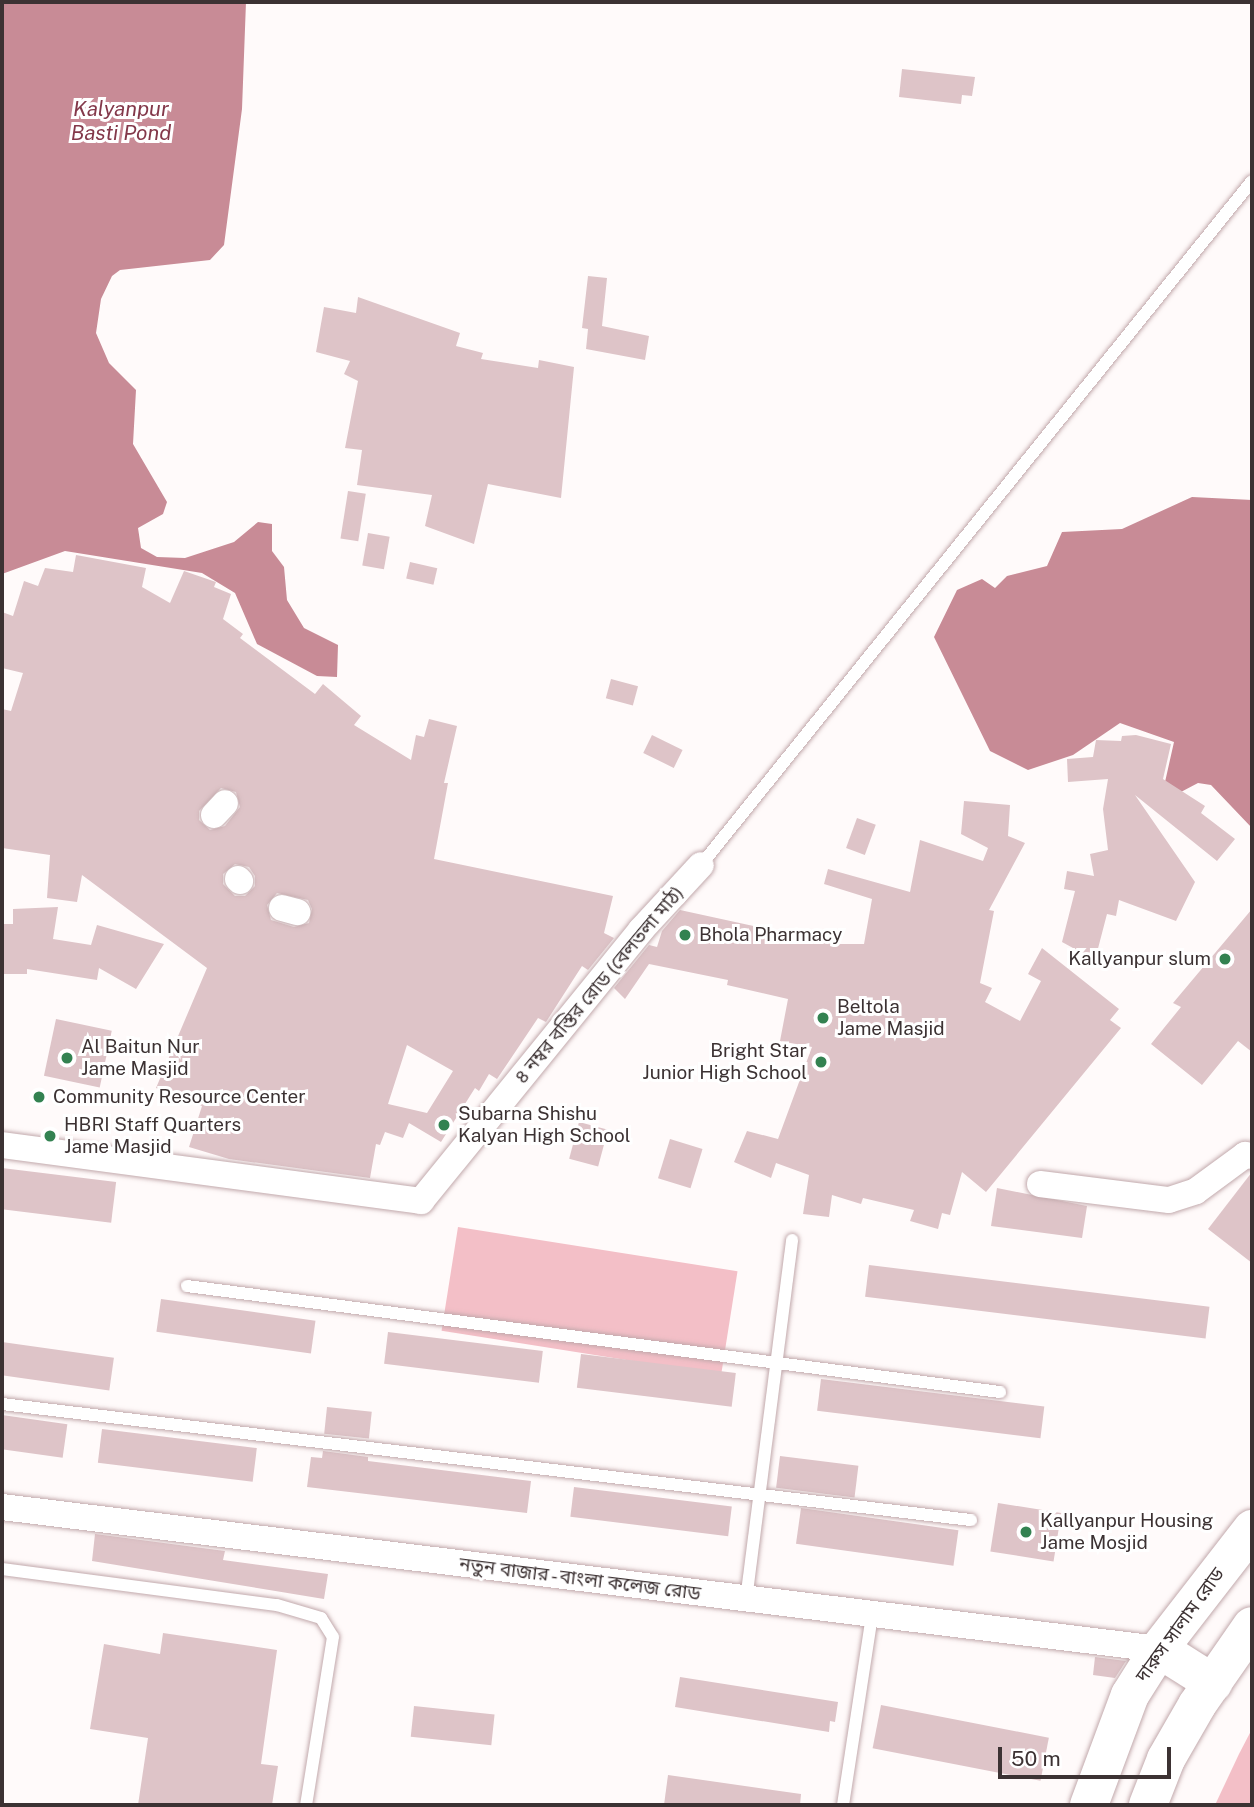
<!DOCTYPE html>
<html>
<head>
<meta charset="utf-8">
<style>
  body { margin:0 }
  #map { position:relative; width:1254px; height:1807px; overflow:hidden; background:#fffafa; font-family:"Public Sans","Noto Sans Bengali",sans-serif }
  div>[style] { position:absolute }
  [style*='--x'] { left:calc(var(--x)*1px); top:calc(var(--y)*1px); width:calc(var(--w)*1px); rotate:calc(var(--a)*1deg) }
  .green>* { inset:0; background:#f3bfc7; transform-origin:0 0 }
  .water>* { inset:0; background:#c88b96 }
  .building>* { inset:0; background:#dec4c8; transform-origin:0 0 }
  .roads { filter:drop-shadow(0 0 2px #c2a9ac) drop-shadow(0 0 2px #c2a9ac) }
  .lane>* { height:12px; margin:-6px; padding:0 6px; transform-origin:6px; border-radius:6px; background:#fff }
  .street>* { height:26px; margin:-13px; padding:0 13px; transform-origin:13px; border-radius:13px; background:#fff }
  .primary>* { height:38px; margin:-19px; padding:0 19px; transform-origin:19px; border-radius:19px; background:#fff }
  .dots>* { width:19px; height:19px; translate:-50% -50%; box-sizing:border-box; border:4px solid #fff; border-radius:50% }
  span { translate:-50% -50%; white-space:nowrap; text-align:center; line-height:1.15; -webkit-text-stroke:6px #fff; paint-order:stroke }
  .poi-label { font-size:19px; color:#3c3233 }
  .left { translate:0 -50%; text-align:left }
  .right { translate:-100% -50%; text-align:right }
  .street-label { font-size:19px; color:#3c3233 }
  .water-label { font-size:21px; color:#83384a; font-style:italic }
  .frame { position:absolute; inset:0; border:4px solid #3c3233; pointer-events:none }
  .scale { position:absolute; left:998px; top:1747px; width:173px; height:32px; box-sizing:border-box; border:4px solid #3c3233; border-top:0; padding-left:9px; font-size:21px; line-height:24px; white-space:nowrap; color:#3c3233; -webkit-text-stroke:5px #fff; paint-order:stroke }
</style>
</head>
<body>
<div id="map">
  <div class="green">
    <i style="left:458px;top:1227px;width:283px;height:105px;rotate:9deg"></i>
    <i style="clip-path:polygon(1252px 1729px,1252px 1805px,1215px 1805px,1239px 1754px)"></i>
  </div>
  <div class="water">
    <i style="clip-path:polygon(2px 2px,246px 2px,242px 109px,224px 245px,210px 260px,120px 270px,112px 276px,101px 299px,96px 333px,109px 363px,136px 390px,133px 444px,167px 502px,163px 514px,138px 528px,141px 548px,157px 557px,185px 558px,234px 542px,258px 522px,272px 524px,272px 551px,284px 567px,287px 600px,304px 628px,338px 645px,337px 677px,317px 676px,257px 644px,235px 593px,202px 573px,65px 551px,2px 574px)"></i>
    <i style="clip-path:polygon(1192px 497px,1252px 500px,1252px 828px,1211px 785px,1198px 783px,1179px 793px,1163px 791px,1174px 742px,1120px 723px,1073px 755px,1028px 770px,990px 751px,934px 637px,957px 590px,982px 579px,995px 588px,1007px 576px,1047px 566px,1062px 532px,1122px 529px)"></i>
  </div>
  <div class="building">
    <i style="clip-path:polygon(902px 69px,975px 77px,972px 96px,962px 95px,961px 104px,899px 97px)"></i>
    <i style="clip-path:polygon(588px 276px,607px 278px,602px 326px,649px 336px,645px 360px,586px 349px,588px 329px,582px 328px)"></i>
    <i style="clip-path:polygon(358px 297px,460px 333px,456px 346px,483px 353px,481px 359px,538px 368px,539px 360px,574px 367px,561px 498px,488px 484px,474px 544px,425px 526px,432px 495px,357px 485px,362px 450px,345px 448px,358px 381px,344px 374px,350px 361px,316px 352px,324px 307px,356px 313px)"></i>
    <i style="left:348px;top:491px;width:18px;height:48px;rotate:9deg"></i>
    <i style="left:368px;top:533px;width:22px;height:33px;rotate:10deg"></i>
    <i style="clip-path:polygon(evenodd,76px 555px,146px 568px,142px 587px,170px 603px,184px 571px,216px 582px,214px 587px,231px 594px,223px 619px,243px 634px,240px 638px,315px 694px,323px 684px,361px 716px,354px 725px,411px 760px,416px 735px,424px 737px,429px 719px,457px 726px,444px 783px,448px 783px,434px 859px,613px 896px,604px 933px,614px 938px,588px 970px,582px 966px,546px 1022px,538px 1018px,497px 1079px,489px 1074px,479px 1091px,475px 1088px,441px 1142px,409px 1123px,403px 1138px,385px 1132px,380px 1145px,376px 1144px,370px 1178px,229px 1159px,189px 1147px,202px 1106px,156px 1088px,207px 968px,82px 875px,77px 902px,47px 898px,50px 855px,2px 848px,2px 709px,11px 711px,23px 673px,2px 668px,2px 612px,13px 616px,24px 581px,38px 586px,45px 568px,73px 572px,76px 555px,221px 788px,236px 792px,240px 807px,225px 826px,210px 830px,199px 820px,199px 811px,221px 788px,76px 555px,235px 864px,249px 867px,255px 876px,255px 886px,245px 896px,235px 896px,223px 884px,223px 874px,235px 864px,76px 555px,277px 893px,308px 900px,312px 909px,309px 923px,294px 927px,271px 920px,267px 905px,277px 893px,76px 555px,407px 1045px,453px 1071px,427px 1113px,388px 1104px,407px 1045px)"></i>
    <i style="left:410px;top:562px;width:28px;height:17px;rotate:13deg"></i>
    <i style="left:611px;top:679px;width:28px;height:20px;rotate:15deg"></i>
    <i style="left:652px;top:735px;width:34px;height:20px;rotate:26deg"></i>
    <i style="clip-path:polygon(1136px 735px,1171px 744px,1163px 779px,1205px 806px,1201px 813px,1235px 839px,1217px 861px,1135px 795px,1195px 882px,1176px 921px,1119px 900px,1116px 916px,1107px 914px,1095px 960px,1062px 942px,1075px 891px,1064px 889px,1067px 871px,1094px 876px,1090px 854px,1108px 850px,1103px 809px,1108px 779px,1068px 782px,1067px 759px,1093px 757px,1096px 740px,1121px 741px,1122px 736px)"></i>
    <i style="clip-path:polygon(964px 801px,1010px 805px,1008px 836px,1025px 843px,989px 910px,994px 911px,980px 983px,992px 988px,985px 1002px,1020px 1021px,1041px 981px,1028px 974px,1042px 948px,1119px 1009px,1110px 1020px,1121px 1028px,986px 1192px,962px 1172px,950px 1215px,942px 1213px,938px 1229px,910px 1221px,914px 1210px,863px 1198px,861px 1204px,832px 1195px,829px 1217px,803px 1214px,809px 1175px,776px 1163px,771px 1178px,734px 1162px,747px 1131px,778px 1139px,812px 1047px,780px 1041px,788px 999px,727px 985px,728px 980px,649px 964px,625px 999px,614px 988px,649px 945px,657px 947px,662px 931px,680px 910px,758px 927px,757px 931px,835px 944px,864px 944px,872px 899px,824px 884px,828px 869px,910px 892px,920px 840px,983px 861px,988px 848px,961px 834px)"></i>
    <i style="left:857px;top:818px;width:20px;height:32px;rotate:20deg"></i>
    <i style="clip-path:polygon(58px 907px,53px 939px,91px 945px,97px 925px,164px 944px,136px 989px,99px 968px,97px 980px,27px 969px,27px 974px,4px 974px,4px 924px,13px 924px,13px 909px)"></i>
    <i style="clip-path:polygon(1252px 909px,1252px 1052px,1238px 1041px,1202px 1085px,1151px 1044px,1181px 1007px,1173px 1003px)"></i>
    <i style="left:56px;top:1019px;width:57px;height:58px;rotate:12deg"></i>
    <i style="left:579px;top:1122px;width:30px;height:38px;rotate:15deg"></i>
    <i style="left:670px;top:1139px;width:34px;height:41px;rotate:17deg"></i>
    <i style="left:2px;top:1168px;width:115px;height:41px;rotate:7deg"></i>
    <i style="clip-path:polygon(1252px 1172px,1252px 1263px,1208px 1229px)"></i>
    <i style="clip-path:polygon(997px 1188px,1087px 1206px,1082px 1238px,991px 1226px)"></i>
    <i style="left:869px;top:1265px;width:343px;height:32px;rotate:7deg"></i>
    <i style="left:161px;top:1299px;width:156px;height:33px;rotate:8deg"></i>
    <i style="left:388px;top:1332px;width:156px;height:32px;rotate:7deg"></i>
    <i style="left:2px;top:1342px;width:113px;height:33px;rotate:8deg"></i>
    <i style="left:581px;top:1354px;width:156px;height:34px;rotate:7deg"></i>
    <i style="left:821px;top:1379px;width:225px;height:32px;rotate:7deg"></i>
    <i style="left:327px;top:1407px;width:45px;height:27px;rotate:6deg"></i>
    <i style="left:2px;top:1415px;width:66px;height:34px;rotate:8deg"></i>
    <i style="left:102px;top:1429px;width:156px;height:34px;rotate:7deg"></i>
    <i style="clip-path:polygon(323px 1451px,368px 1457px,368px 1461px,531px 1481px,527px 1513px,307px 1487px,311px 1457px,322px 1458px)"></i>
    <i style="left:780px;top:1456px;width:79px;height:32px;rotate:7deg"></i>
    <i style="left:574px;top:1487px;width:159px;height:30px;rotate:7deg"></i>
    <i style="left:998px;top:1503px;width:64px;height:49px;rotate:9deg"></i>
    <i style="left:801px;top:1508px;width:159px;height:36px;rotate:8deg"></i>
    <i style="clip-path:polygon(95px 1534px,225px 1551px,223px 1560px,328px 1574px,324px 1599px,92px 1561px)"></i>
    <i style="clip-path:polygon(163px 1633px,277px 1650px,261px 1764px,278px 1766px,272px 1805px,138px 1805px,148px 1738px,90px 1729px,104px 1644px,160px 1654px)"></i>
    <i style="clip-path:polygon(1095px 1657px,1126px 1661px,1115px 1678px,1093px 1675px)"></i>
    <i style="clip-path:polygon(680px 1677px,838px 1702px,835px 1722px,830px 1721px,829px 1732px,675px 1707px)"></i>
    <i style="left:881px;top:1705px;width:171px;height:44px;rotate:11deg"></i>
    <i style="left:414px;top:1706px;width:81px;height:31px;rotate:6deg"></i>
    <i style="clip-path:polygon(668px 1775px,801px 1794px,800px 1805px,664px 1805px)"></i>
  </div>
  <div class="roads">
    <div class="lane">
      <i style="--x:701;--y:865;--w:878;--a:-51.15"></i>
      <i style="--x:187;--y:1286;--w:820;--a:7.43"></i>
      <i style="--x:2;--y:1404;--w:976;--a:6.83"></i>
      <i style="--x:2;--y:1569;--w:277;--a:7.5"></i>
      <i style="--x:277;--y:1605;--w:46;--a:16.5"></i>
      <i style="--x:321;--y:1618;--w:22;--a:58"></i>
      <i style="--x:333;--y:1637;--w:170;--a:99.1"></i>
      <i style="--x:746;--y:1600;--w:363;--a:-82.7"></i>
      <i style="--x:843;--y:1805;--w:192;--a:-81.3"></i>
    </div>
    <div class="street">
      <i style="--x:214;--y:815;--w:16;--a:-47"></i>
      <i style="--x:238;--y:879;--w:3;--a:45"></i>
      <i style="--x:282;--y:908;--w:16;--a:15"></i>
      <i style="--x:2;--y:1145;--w:423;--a:7.6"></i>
      <i style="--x:421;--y:1201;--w:349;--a:-50.9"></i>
      <i style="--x:641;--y:930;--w:88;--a:-47.3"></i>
      <i style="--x:1040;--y:1184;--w:130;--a:7.1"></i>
      <i style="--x:1169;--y:1200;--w:28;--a:-18"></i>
      <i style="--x:1196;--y:1191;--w:61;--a:-36.3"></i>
      <i style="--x:1245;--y:1155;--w:7;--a:8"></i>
      <i style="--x:2;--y:1507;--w:1166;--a:7"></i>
    </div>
    <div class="primary">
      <i style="--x:1159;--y:1649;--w:64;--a:32.2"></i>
      <i style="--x:1089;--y:1805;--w:117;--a:-69.6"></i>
      <i style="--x:1130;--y:1695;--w:54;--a:-57.8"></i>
      <i style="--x:1159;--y:1649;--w:152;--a:-52.2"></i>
      <i style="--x:1148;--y:1805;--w:49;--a:-68.6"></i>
      <i style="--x:1166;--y:1759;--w:62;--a:-60.1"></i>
      <i style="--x:1197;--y:1705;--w:96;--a:-55.2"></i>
    </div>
  </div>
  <div class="dots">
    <i style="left:685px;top:935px;background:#338251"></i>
    <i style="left:1225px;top:959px;background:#338251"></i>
    <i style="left:823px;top:1018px;background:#338251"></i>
    <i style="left:67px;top:1058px;background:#338251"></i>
    <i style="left:821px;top:1062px;background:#338251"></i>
    <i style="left:39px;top:1097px;background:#338251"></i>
    <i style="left:444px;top:1125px;background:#338251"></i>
    <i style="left:50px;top:1136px;background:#338251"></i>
    <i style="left:1026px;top:1532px;background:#338251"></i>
  </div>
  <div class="poi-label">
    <span class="left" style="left:699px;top:935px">Bhola Pharmacy</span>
    <span class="right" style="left:1211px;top:959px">Kallyanpur slum</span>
    <span class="left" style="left:837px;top:1018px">Beltola<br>Jame Masjid</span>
    <span class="left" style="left:81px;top:1058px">Al Baitun Nur<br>Jame Masjid</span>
    <span class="right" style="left:807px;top:1062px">Bright Star<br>Junior High School</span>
    <span class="left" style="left:53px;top:1097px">Community Resource Center</span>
    <span class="left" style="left:458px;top:1125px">Subarna Shishu<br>Kalyan High School</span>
    <span class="left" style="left:64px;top:1136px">HBRI Staff Quarters<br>Jame Masjid</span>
    <span class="left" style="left:1040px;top:1532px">Kallyanpur Housing<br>Jame Mosjid</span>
  </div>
  <div class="street-label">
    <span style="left:599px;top:985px;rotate:-50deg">৪ নম্বর বস্তির রোড (বেলতলা মাঠ)</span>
    <span style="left:580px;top:1579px;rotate:7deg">নতুন বাজার - বাংলা কলেজ রোড</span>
    <span style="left:1180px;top:1625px;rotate:-54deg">দারুস সালাম রোড</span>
  </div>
  <div class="water-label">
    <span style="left:121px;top:121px">Kalyanpur<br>Basti Pond</span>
  </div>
  <div class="frame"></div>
  <div class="scale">50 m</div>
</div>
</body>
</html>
